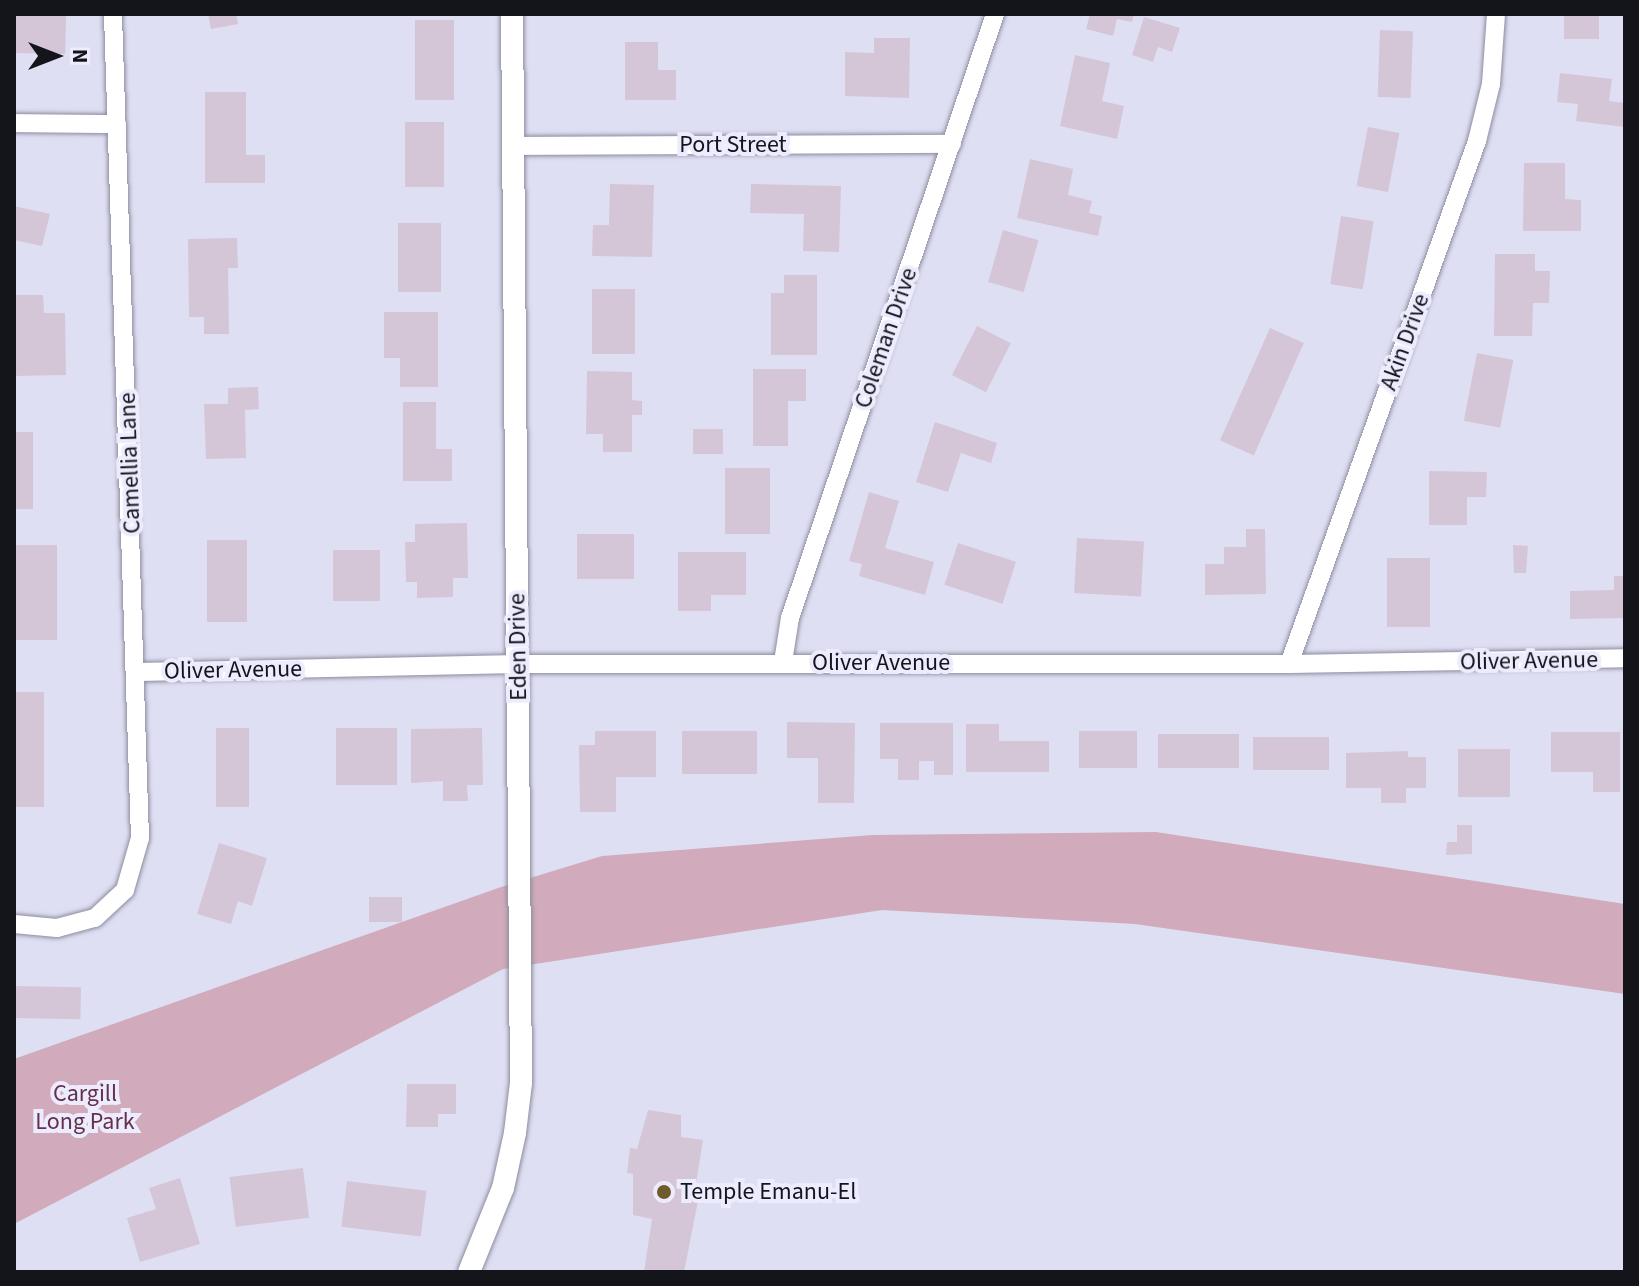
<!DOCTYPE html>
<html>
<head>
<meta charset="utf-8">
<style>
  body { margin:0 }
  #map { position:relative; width:1639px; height:1286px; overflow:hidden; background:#dfdff4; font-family:"Source Sans 3",sans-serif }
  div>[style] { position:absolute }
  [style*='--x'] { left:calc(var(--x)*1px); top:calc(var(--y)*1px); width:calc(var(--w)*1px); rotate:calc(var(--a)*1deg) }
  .green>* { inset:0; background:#d1abbb }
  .building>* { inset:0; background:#d4c6d7; transform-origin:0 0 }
  .roads { filter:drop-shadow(0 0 2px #8d8c9f) drop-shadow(0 0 2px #8d8c9f) }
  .minor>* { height:18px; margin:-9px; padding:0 9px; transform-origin:9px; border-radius:9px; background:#fff }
  .tertiary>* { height:22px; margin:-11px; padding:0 11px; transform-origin:11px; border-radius:11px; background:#fff }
  .dots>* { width:22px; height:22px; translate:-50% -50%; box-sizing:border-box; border:4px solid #edecfe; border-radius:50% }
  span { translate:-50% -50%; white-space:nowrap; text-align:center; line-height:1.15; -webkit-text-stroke:8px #edecfe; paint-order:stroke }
  .street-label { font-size:24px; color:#14141b }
  .park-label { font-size:24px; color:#653049 }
  .poi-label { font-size:24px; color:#14141b }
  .left { translate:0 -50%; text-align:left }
  .frame { position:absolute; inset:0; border:16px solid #14141b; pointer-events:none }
  .north { position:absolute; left:16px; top:16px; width:80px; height:80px; -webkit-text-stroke:6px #edecfe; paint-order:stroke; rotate:90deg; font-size:22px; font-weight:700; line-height:32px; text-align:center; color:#14141b }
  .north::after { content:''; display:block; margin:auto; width:28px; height:36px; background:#14141b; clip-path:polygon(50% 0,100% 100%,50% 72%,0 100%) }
</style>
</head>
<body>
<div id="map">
  <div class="green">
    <i style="clip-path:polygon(1156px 832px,1625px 904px,1625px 994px,1135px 924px,882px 910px,503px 969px,14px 1224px,14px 1059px,501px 887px,602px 856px,872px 835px)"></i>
  </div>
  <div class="building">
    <i style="left:14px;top:14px;width:52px;height:39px;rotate:1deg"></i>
    <i style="clip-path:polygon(208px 14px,236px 14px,238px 24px,211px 29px)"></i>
    <i style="clip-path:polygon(1090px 14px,1134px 14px,1132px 22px,1117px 19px,1113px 36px,1086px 29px)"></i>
    <i style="left:1564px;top:14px;width:35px;height:25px"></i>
    <i style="clip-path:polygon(1144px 17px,1180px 28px,1172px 52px,1158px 47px,1153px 62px,1132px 55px)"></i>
    <i style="left:415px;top:20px;width:39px;height:80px"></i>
    <i style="left:1380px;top:30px;width:33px;height:67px;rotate:2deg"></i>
    <i style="clip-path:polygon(874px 38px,910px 38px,909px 98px,845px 96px,845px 52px,874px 53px)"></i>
    <i style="clip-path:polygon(625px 42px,658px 42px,658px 70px,676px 70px,676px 100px,625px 100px)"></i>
    <i style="clip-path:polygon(1075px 55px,1110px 63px,1102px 101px,1124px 106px,1117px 139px,1060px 126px)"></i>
    <i style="clip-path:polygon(1560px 73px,1612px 79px,1609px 101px,1625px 103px,1625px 127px,1576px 121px,1578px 104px,1557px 102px)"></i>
    <i style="clip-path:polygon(205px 92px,246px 92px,246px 155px,265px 155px,265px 183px,205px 183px)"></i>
    <i style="left:405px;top:122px;width:39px;height:65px"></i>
    <i style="left:1368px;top:127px;width:32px;height:60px;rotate:11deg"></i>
    <i style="clip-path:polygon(1030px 159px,1073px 169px,1068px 195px,1092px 201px,1089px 213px,1102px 216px,1098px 236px,1017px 218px)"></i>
    <i style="clip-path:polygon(1524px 163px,1565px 163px,1565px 199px,1581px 200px,1581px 231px,1523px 231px)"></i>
    <i style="clip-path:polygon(610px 184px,654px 185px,652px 257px,592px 256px,593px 225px,609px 225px)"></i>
    <i style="clip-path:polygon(751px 184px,841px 186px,839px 252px,803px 251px,804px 214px,750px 213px)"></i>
    <i style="clip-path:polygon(14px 206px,50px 214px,42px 246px,14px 240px)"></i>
    <i style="left:1341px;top:216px;width:33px;height:69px;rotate:9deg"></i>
    <i style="left:398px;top:223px;width:43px;height:69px"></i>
    <i style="left:1003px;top:230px;width:37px;height:54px;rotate:16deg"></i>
    <i style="clip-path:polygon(237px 238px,238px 268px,228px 268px,229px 334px,204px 334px,204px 317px,189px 317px,188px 239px)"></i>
    <i style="clip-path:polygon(1495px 254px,1535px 254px,1535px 271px,1550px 271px,1549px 303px,1533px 303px,1532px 336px,1494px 336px)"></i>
    <i style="clip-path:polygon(784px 275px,817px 275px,817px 355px,771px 355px,771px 293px,784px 293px)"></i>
    <i style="left:592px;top:289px;width:43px;height:65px"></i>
    <i style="clip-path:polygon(14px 295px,43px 295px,44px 313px,65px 313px,66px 375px,14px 376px)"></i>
    <i style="clip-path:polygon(384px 312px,438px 312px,438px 387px,400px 387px,400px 358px,384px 358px)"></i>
    <i style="left:977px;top:326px;width:38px;height:55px;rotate:27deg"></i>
    <i style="left:1270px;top:328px;width:37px;height:123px;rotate:24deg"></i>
    <i style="left:1477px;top:353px;width:37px;height:69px;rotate:11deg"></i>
    <i style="clip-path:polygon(753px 369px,806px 369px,806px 401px,788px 401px,788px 446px,753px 446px)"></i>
    <i style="clip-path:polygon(587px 371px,632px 372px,632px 400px,642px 401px,642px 415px,632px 415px,632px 452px,603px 452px,603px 434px,586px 434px)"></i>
    <i style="clip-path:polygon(258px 387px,259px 409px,245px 410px,246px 458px,206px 459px,204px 404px,228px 404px,228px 388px)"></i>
    <i style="clip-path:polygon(403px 402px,436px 402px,436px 449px,452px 449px,452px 481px,403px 481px)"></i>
    <i style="clip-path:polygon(935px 422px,997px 443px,991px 463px,961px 453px,948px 492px,916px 482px)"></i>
    <i style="left:693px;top:429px;width:30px;height:25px"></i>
    <i style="left:14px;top:432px;width:19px;height:77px"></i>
    <i style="left:725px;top:468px;width:45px;height:66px"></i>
    <i style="clip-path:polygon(1429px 471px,1487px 472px,1486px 497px,1467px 497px,1467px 525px,1429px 525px)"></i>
    <i style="clip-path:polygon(869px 492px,899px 501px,885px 548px,934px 562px,925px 595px,859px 576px,862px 564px,849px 561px)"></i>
    <i style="clip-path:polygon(467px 523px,468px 578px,453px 578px,453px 597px,417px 598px,417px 582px,406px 582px,405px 542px,415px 542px,415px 524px)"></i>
    <i style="clip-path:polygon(1246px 529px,1265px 529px,1266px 594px,1205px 595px,1205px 564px,1224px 564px,1224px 547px,1246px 547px)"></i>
    <i style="left:577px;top:534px;width:57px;height:45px"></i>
    <i style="left:1077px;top:538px;width:67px;height:55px;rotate:3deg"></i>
    <i style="left:207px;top:540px;width:40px;height:82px"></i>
    <i style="left:958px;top:543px;width:61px;height:44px;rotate:18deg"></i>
    <i style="left:14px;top:545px;width:43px;height:95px"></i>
    <i style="clip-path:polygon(1513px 545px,1528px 546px,1526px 573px,1514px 573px)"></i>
    <i style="left:333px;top:550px;width:47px;height:51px"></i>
    <i style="clip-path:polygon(678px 552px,746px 552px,746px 595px,711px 595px,711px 611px,678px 611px)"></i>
    <i style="left:1387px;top:558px;width:43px;height:69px"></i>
    <i style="clip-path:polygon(1614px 576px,1625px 576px,1625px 618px,1570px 619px,1570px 591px,1614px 590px)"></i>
    <i style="left:14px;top:692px;width:30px;height:115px"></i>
    <i style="clip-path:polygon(787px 722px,855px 723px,854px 803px,818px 803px,818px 758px,787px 758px)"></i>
    <i style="clip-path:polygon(880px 723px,953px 723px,953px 775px,934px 775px,934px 761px,919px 761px,919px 780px,898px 780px,898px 759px,880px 759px)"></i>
    <i style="clip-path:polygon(966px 724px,999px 724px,999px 741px,1049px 741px,1049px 772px,966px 772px)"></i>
    <i style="left:249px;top:728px;width:79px;height:33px;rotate:90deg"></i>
    <i style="left:336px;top:728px;width:61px;height:57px"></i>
    <i style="clip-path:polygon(482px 728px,483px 785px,467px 785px,468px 801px,443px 801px,443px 781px,411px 783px,411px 729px)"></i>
    <i style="clip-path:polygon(595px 731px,656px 731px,656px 777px,616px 777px,616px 812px,580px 812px,579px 745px,595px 745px)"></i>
    <i style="left:682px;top:731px;width:75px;height:43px"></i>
    <i style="left:1079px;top:731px;width:58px;height:37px"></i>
    <i style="clip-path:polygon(1551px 732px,1620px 732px,1620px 792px,1593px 792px,1593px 772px,1551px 772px)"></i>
    <i style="left:1158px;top:734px;width:81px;height:34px"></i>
    <i style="left:1253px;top:737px;width:76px;height:33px"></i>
    <i style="left:1458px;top:749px;width:52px;height:48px"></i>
    <i style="clip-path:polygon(1408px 751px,1408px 757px,1426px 757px,1426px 788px,1406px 788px,1406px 803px,1381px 803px,1381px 788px,1346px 788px,1346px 753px)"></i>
    <i style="clip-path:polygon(1457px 825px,1472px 825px,1472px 854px,1446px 855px,1447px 842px,1457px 842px)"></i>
    <i style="clip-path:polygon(219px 843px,267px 858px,252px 906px,238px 901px,231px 924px,197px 914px)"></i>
    <i style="left:369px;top:897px;width:33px;height:25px"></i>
    <i style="left:14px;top:986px;width:67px;height:32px;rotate:1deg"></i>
    <i style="clip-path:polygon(407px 1084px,456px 1084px,456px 1114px,438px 1114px,438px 1127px,406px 1127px)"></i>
    <i style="clip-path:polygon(648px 1110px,681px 1115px,681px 1137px,703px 1140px,694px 1196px,699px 1196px,684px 1272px,644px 1272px,652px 1219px,633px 1215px,633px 1174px,627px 1173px,630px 1148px,637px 1149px)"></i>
    <i style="left:303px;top:1168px;width:50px;height:74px;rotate:83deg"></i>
    <i style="clip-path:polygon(180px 1178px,200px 1244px,140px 1262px,127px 1218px,156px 1209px,149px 1188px)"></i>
    <i style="left:347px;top:1181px;width:80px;height:46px;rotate:7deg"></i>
  </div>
  <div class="roads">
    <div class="minor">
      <i style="--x:14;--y:123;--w:103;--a:0.6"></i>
      <i style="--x:513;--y:146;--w:439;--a:-0.3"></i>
      <i style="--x:783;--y:662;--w:45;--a:-81"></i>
      <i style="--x:790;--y:618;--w:638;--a:-71.25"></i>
      <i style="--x:1289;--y:664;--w:556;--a:-70.23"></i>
      <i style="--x:1477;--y:141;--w:59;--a:-76.2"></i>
      <i style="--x:1491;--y:84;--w:70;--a:-85.9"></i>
      <i style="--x:138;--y:672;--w:380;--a:-1.2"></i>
      <i style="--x:518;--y:664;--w:771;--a:0"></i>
      <i style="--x:1289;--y:664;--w:336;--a:-1"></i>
      <i style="--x:14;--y:924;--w:43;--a:5.3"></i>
      <i style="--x:57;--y:928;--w:39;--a:-15"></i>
      <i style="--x:95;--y:918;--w:41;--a:-43"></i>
      <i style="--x:125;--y:890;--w:54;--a:-73.9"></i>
      <i style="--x:140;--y:838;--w:824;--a:-91.88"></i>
    </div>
    <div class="tertiary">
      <i style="--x:469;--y:1272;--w:91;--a:-68"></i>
      <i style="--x:503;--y:1188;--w:56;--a:-77.7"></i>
      <i style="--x:515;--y:1133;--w:50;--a:-83.2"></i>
      <i style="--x:521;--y:1083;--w:1069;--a:-90.48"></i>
    </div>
  </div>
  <div class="dots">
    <i style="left:664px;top:1192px;background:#6d5b29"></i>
  </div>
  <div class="street-label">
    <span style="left:733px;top:145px">Port Street</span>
    <span style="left:886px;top:338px;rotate:-71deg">Coleman Drive</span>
    <span style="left:1405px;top:342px;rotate:-70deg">Akin Drive</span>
    <span style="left:130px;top:463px;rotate:-92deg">Camellia Lane</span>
    <span style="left:518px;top:647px;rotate:-91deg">Eden Drive</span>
    <span style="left:1529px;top:661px;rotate:-1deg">Oliver Avenue</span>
    <span style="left:881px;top:663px">Oliver Avenue</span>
    <span style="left:233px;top:670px;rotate:-1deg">Oliver Avenue</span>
  </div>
  <div class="park-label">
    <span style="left:85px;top:1108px">Cargill<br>Long Park</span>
  </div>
  <div class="poi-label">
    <span class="left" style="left:680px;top:1192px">Temple Emanu-El</span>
  </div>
  <div class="frame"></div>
  <div class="north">N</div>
</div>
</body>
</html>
